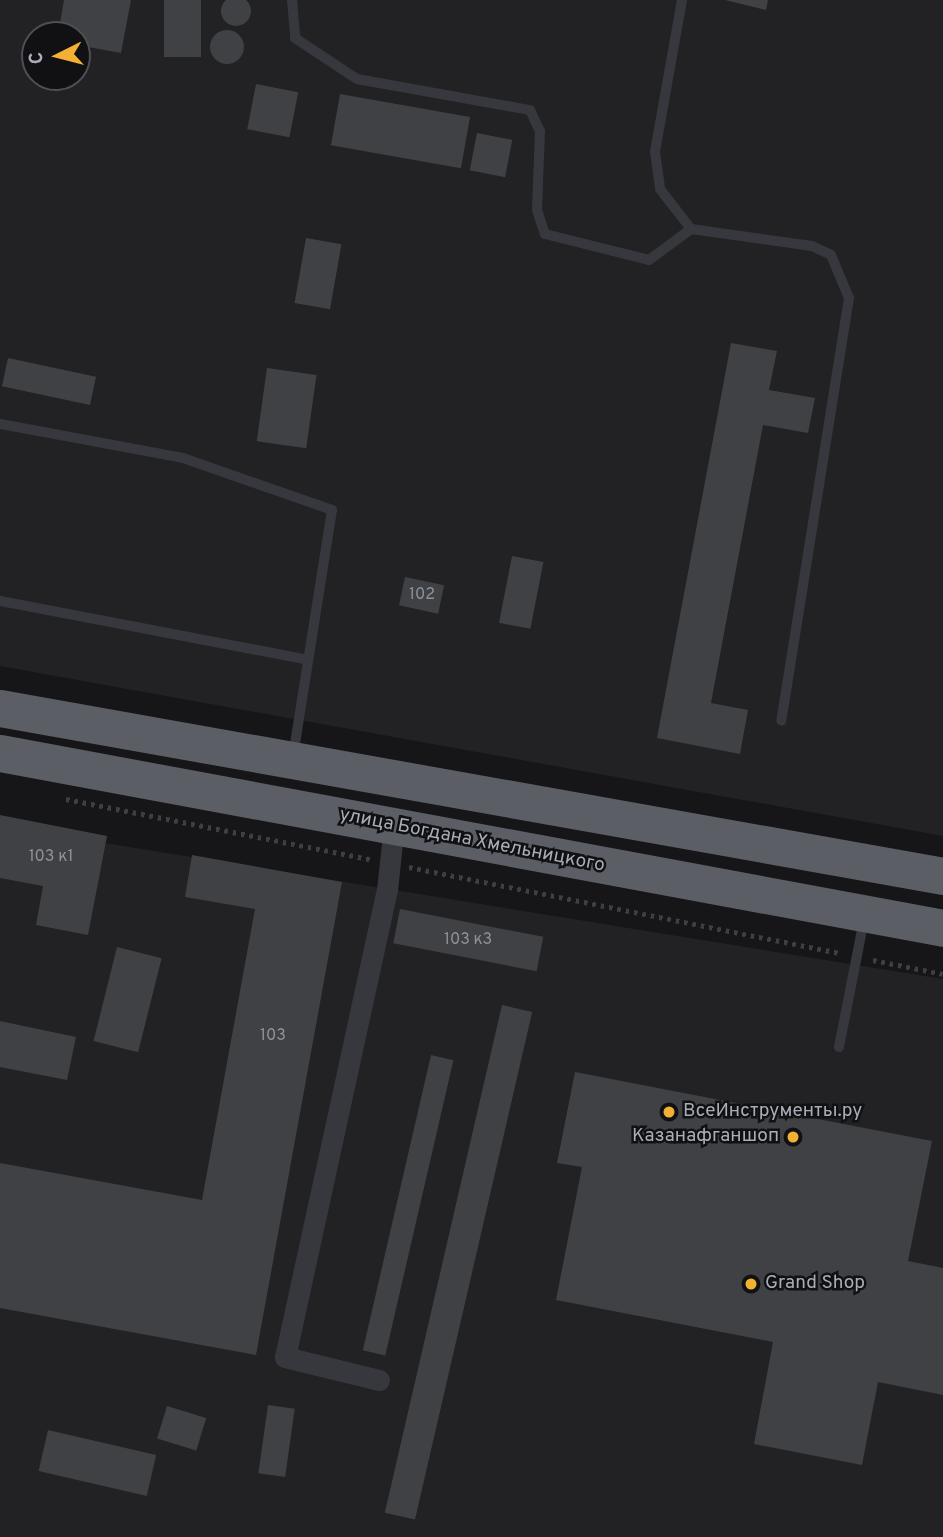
<!DOCTYPE html>
<html>
<head>
<meta charset="utf-8">
<style>
  body { margin:0 }
  #map { position:relative; width:943px; height:1537px; overflow:hidden; background:#161618; font-family:Overpass,sans-serif }
  div>[style] { position:absolute }
  [style*='--x'] { left:calc(var(--x)*1px); top:calc(var(--y)*1px); width:calc(var(--w)*1px); rotate:calc(var(--a)*1deg) }
  .built>* { inset:0; background:#222225 }
  .building>* { inset:0; background:#404145; transform-origin:0 0 }
  .round { border-radius:50% }
  .path>* { height:4.5px; margin-top:-2.25px; transform-origin:0; background:repeating-linear-gradient(90deg,#3d3f44 0 3.5px,transparent 0 8.5px) }
  .service>* { height:10px; margin:-5px; padding:0 5px; transform-origin:5px; border-radius:5px; background:#37383d }
  .minor>* { height:21px; margin:-10.5px; padding:0 10.5px; transform-origin:10.5px; border-radius:10.5px; background:#37383d }
  .trunk>* { height:37px; margin:-18.5px; padding:0 18.5px; transform-origin:18.5px; border-radius:18.5px; background:#5b5e65 }
  .dots>* { width:19px; height:19px; translate:-50% -50%; box-sizing:border-box; border:4px solid #111113; border-radius:50% }
  span { translate:-50% -50%; white-space:nowrap; text-align:center; line-height:1.15; -webkit-text-stroke:5px #111113; paint-order:stroke }
  .number-label { font-size:16px; color:#8e929b }
  .number-label span { -webkit-text-stroke-width:0 }
  .street-label { font-size:19px; color:#a8adb8 }
  .poi-label { font-size:19px; color:#a8adb8 }
  .left { translate:0 -50%; text-align:left }
  .right { translate:-100% -50%; text-align:right }
  .north { position:absolute; left:21px; top:21px; width:70px; height:70px; box-sizing:border-box; background:#111113; border:2px solid #4d4f55; border-radius:50%; rotate:264deg; font-size:19px; font-weight:700; line-height:28px; text-align:center; color:#a8adb8 }
  .north::after { content:''; display:block; margin:auto; width:24px; height:32px; background:#f2b134; clip-path:polygon(50% 0,100% 100%,50% 72%,0 100%) }
</style>
</head>
<body>
<div id="map">
  <div class="built">
    <i style="clip-path:polygon(evenodd,0 0,943px 0,943px 836px,0 666px,0 0,35px 35px,77px 35px,77px 77px,35px 77px,35px 35px)"></i>
    <i style="clip-path:polygon(0 826px,943px 979px,943px 1537px,0 1537px)"></i>
  </div>
  <div class="building">
    <i class="round" style="left:221px;top:-4px;width:30px;height:30px"></i>
    <i style="clip-path:polygon(64px 0,131px 0,121px 53px,77px 45px,77px 35px,58px 35px)"></i>
    <i style="left:164px;top:0;width:37px;height:57px"></i>
    <i style="clip-path:polygon(725px 0,768px 0,766px 10px)"></i>
    <i class="round" style="left:210px;top:30px;width:34px;height:34px"></i>
    <i style="left:256px;top:84px;width:43px;height:46px;rotate:11deg"></i>
    <i style="left:340px;top:94px;width:132px;height:52px;rotate:10deg"></i>
    <i style="left:477px;top:133px;width:36px;height:38px;rotate:11deg"></i>
    <i style="left:306px;top:238px;width:36px;height:66px;rotate:10deg"></i>
    <i style="clip-path:polygon(731px 343px,777px 351px,769px 390px,815px 398px,808px 433px,763px 425px,711px 703px,748px 710px,740px 754px,657px 738px)"></i>
    <i style="left:8px;top:358px;width:90px;height:29px;rotate:12deg"></i>
    <i style="left:267px;top:368px;width:50px;height:74px;rotate:8deg"></i>
    <i style="left:512px;top:556px;width:32px;height:68px;rotate:11deg"></i>
    <i style="left:405px;top:577px;width:40px;height:29px;rotate:12deg"></i>
    <i style="clip-path:polygon(0 815px,107px 836px,88px 935px,36px 925px,43px 886px,0 878px)"></i>
    <i style="clip-path:polygon(192px 855px,342px 882px,256px 1355px,0 1308px,0 1163px,202px 1200px,255px 909px,185px 897px)"></i>
    <i style="left:400px;top:909px;width:146px;height:35px;rotate:11deg"></i>
    <i style="left:117px;top:947px;width:46px;height:97px;rotate:14deg"></i>
    <i style="left:502px;top:1005px;width:31px;height:521px;rotate:13deg"></i>
    <i style="clip-path:polygon(0 1021px,76px 1037px,67px 1080px,0 1067px)"></i>
    <i style="left:431px;top:1055px;width:23px;height:303px;rotate:13deg"></i>
    <i style="clip-path:polygon(575px 1072px,932px 1141px,908px 1261px,943px 1268px,943px 1395px,878px 1382px,862px 1465px,754px 1444px,773px 1342px,556px 1300px,582px 1167px,557px 1163px)"></i>
    <i style="left:268px;top:1405px;width:27px;height:69px;rotate:8deg"></i>
    <i style="left:167px;top:1406px;width:41px;height:34px;rotate:17deg"></i>
    <i style="left:48px;top:1430px;width:111px;height:42px;rotate:13deg"></i>
  </div>
  <div class="path">
    <i style="--x:66;--y:799;--w:310;--a:11.2"></i>
    <i style="--x:409;--y:867;--w:439;--a:11.3"></i>
    <i style="--x:873;--y:960;--w:71;--a:11.3"></i>
  </div>
  <div class="service">
    <i style="--x:292;--y:0;--w:38;--a:85"></i>
    <i style="--x:295;--y:38;--w:74;--a:33.5"></i>
    <i style="--x:357;--y:79;--w:176;--a:10.2"></i>
    <i style="--x:530;--y:110;--w:23;--a:65"></i>
    <i style="--x:540;--y:131;--w:79;--a:92.2"></i>
    <i style="--x:537;--y:210;--w:25;--a:72"></i>
    <i style="--x:545;--y:234;--w:107;--a:14"></i>
    <i style="--x:649;--y:260;--w:52;--a:-36.4"></i>
    <i style="--x:691;--y:229;--w:122;--a:8"></i>
    <i style="--x:812;--y:246;--w:21;--a:25"></i>
    <i style="--x:831;--y:255;--w:47;--a:67.3"></i>
    <i style="--x:849;--y:298;--w:428;--a:99.1"></i>
    <i style="--x:682;--y:0;--w:154;--a:100.1"></i>
    <i style="--x:655;--y:152;--w:37;--a:82"></i>
    <i style="--x:660;--y:189;--w:51;--a:52.2"></i>
    <i style="--x:0;--y:424;--w:186;--a:10.5"></i>
    <i style="--x:183;--y:458;--w:158;--a:19.2"></i>
    <i style="--x:332;--y:510;--w:249;--a:99"></i>
    <i style="--x:0;--y:601;--w:314;--a:10.8"></i>
    <i style="--x:839;--y:1047;--w:130;--a:-78.9"></i>
  </div>
  <div class="minor">
    <i style="--x:379;--y:1380;--w:97;--a:-166.3"></i>
    <i style="--x:285;--y:1357;--w:478;--a:-77.7"></i>
    <i style="--x:387;--y:890;--w:65;--a:-83.9"></i>
  </div>
  <div class="trunk">
    <i style="--x:0;--y:708;--w:958;--a:10.1"></i>
    <i style="--x:0;--y:753;--w:959;--a:10.51"></i>
  </div>
  <div class="dots">
    <i style="left:669px;top:1112px;background:#f2b134"></i>
    <i style="left:793px;top:1137px;background:#f2b134"></i>
    <i style="left:751px;top:1284px;background:#f2b134"></i>
  </div>
  <div class="number-label">
    <span style="left:422px;top:595px">102</span>
    <span style="left:51px;top:857px">103 к1</span>
    <span style="left:468px;top:940px">103 к3</span>
    <span style="left:273px;top:1036px">103</span>
  </div>
  <div class="street-label">
    <span style="left:472px;top:841px;rotate:11deg">улица Богдана Хмельницкого</span>
  </div>
  <div class="poi-label">
    <span class="left" style="left:683px;top:1112px">ВсеИнструменты.ру</span>
    <span class="right" style="left:779px;top:1137px">Казанафганшоп</span>
    <span class="left" style="left:765px;top:1284px">Grand Shop</span>
  </div>
  <div class="north">С</div>
</div>
</body>
</html>
